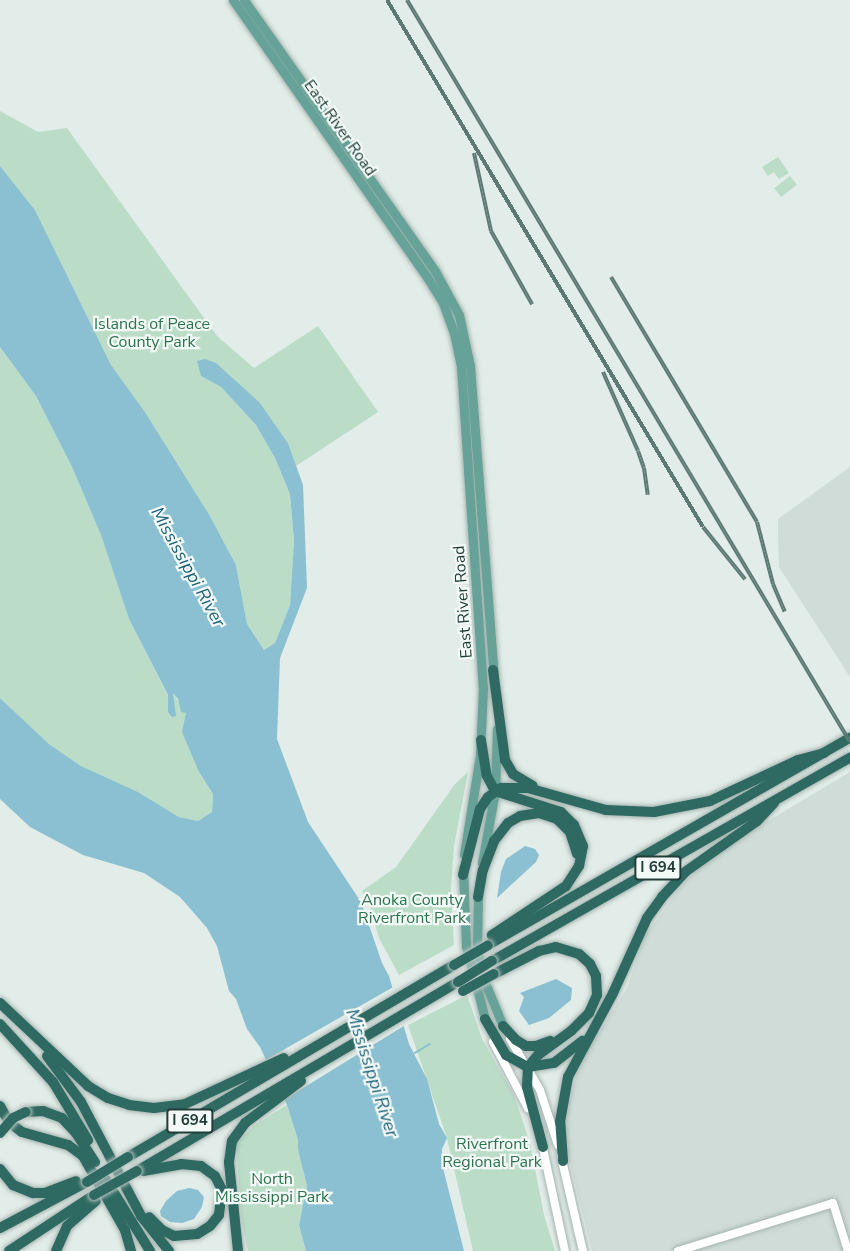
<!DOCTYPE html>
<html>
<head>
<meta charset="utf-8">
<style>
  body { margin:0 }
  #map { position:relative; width:850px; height:1251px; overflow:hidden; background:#e2ece8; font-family:"Nunito Sans",sans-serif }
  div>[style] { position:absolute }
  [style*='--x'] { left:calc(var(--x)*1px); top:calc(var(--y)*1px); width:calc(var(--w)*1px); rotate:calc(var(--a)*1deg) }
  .built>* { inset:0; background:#d0dcd8 }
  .green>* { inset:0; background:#bbddc7; transform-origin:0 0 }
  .water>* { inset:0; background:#8ac0d1 }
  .pier>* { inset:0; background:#e2ece8 }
  .stream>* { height:1.5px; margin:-0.75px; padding:0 0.75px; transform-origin:0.75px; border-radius:0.75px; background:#8ac0d1 }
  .roads { filter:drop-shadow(0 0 2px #a5b4b0) drop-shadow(0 0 2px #a5b4b0) }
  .minor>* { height:8px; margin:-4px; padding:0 4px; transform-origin:4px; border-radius:4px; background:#fff }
  .major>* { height:9px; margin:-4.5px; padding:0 4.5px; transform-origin:4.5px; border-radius:4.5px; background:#66a297 }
  .highway>* { height:10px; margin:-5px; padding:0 5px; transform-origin:5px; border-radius:5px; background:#2e6a62 }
  .rail>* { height:4px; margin-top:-2px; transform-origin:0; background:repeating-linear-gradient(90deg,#f3f9f6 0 4.5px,#5c7973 0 9px); box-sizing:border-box; border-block:2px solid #5c7973 }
  .bridges { filter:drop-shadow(0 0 2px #c1c9c7) drop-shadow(0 0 2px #c1c9c7) }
  .highway-bridge>* { height:10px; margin:-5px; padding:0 5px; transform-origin:5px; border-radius:5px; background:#2e6a62 }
  span { translate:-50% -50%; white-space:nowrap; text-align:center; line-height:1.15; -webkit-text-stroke:4.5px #f3f9f6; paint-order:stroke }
  .shield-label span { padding:2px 4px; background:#f3f9f6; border:2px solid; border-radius:4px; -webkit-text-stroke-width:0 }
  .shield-label { font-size:15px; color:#223d38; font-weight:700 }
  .street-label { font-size:16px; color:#223d38 }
  .park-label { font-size:16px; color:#2c744e }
  .water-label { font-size:18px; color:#1c6279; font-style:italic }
</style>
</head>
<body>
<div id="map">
  <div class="built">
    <i style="clip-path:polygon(850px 467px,850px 677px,779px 567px,778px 535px,778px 519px)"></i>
    <i style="clip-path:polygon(850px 772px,850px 1251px,592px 1251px,565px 1143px,569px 1104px,577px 1074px,592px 1044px,627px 988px,645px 936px,681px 886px,704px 864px,736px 840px)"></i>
  </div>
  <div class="green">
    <i style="clip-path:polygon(0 111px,38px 132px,67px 128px,217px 336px,254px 368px,318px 326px,378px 412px,296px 466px,288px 443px,260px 403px,201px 376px,221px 387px,256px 425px,275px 458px,290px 494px,294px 541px,290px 605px,275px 643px,264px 650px,247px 624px,236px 565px,210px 516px,145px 412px,111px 365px,35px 210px,0 166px)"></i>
    <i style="clip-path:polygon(778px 157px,789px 173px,779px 179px,774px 172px,768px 176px,762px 167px)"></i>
    <i style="left:790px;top:176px;width:11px;height:20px;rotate:52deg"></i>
    <i style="clip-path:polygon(0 347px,36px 396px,72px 467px,101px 535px,129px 619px,170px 700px,175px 705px,172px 701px,173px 693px,186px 713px,199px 772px,213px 794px,212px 812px,198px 821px,179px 817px,138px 792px,81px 766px,49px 744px,0 698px)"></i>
    <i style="clip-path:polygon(468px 772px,454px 846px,451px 888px,454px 945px,399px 975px,379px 938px,368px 901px,362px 891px,396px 867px,455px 784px)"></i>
    <i style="clip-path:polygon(467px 995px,482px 1039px,514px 1095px,530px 1143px,544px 1215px,555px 1251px,473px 1251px,447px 1138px,408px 1025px)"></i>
    <i style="clip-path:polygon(287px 1105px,298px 1140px,298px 1150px,307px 1186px,299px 1225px,306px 1251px,248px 1251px,242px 1223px,236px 1144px,255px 1125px)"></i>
  </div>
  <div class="water">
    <i style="clip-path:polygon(0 166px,35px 210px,111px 365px,145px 412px,210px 516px,236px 565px,247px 624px,264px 650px,275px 643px,290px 605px,294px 541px,290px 494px,275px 458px,256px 425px,221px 387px,201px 376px,197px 361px,205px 359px,216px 363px,260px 403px,288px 443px,303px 485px,307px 588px,280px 658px,277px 739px,308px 822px,361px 902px,382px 963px,389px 976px,409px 1044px,427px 1079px,439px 1124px,447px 1138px,442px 1149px,442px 1164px,464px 1251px,306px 1251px,299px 1225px,307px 1186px,298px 1150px,298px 1140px,287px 1105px,260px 1047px,247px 1029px,236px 999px,229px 991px,217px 946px,207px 928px,180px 897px,144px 873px,83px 855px,30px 827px,0 799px,0 698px,49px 744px,81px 766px,138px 792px,179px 817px,198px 821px,212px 812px,213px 794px,199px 772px,182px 732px,186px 713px,181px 712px,178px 699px,173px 693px,176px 716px,172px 717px,168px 712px,168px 695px,129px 619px,101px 535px,72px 467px,36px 396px,0 347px)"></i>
    <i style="clip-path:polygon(525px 846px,535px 849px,539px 855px,536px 862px,497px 898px,501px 872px,506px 859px)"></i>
    <i style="clip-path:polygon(556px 979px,572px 988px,571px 1000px,549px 1018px,529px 1025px,519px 1011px,524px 997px,520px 993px)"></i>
    <i style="clip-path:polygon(189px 1188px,198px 1190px,204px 1197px,202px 1207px,194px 1219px,182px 1223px,170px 1222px,161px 1216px,160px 1211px,166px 1201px,177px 1191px)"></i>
  </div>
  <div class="pier">
    <i style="clip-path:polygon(395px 986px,397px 1004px,403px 1011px,407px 1024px,282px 1101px,264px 1061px)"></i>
  </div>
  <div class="stream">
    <i style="--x:415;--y:1053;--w:17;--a:-31"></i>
  </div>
  <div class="roads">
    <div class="minor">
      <i style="--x:510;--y:1039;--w:59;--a:59.5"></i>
      <i style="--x:540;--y:1090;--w:58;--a:71.9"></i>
      <i style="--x:493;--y:1042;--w:75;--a:62.1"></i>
      <i style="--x:542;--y:1144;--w:109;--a:77.9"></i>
      <i style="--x:561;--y:1156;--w:98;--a:77"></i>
      <i style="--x:678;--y:1251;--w:162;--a:-17.2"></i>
      <i style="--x:833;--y:1203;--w:50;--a:72.6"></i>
    </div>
    <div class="major">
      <i style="--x:233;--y:0;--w:338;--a:55"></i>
      <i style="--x:427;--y:277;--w:31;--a:58"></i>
      <i style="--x:443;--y:303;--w:32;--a:70"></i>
      <i style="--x:454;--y:333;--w:35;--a:78"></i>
      <i style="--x:461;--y:367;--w:322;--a:86.1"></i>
      <i style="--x:483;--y:688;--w:67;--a:92.6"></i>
      <i style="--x:480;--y:755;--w:101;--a:99.1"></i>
      <i style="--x:244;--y:0;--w:332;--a:54.8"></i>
      <i style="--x:435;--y:271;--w:50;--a:61.4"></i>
      <i style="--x:459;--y:315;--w:52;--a:77.8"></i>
      <i style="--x:470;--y:366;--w:311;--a:85.6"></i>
      <i style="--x:482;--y:863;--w:73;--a:-79.8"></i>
      <i style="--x:495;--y:791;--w:62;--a:-88.2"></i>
      <i style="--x:463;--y:868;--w:78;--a:87.8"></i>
      <i style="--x:466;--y:946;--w:75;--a:75.4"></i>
      <i style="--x:478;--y:892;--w:58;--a:91"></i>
      <i style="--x:477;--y:950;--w:36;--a:76"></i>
      <i style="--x:486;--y:985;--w:44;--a:67.5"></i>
    </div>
    <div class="highway">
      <i style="--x:493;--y:670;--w:91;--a:82.4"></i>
      <i style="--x:505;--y:760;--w:16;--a:60"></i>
      <i style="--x:513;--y:774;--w:23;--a:31"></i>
      <i style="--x:481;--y:740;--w:36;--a:81"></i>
      <i style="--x:487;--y:776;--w:17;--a:62"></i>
      <i style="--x:495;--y:791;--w:69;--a:17.7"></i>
      <i style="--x:561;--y:812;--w:18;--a:45"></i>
      <i style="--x:574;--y:825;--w:23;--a:67"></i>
      <i style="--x:583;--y:846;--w:20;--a:101"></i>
      <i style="--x:579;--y:866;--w:24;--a:123"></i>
      <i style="--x:566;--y:886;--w:89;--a:146.5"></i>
      <i style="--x:463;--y:875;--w:68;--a:-75.6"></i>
      <i style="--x:480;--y:809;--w:14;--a:-56"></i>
      <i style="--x:488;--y:797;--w:16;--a:-35"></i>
      <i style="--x:501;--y:788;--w:27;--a:0"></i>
      <i style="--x:528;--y:788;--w:81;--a:15.8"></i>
      <i style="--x:606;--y:810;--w:48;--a:2.4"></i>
      <i style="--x:654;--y:812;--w:57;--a:-11.1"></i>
      <i style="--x:710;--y:801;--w:97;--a:-25"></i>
      <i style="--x:798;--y:760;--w:27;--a:-15"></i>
      <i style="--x:478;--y:897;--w:27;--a:-80"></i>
      <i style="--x:483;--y:870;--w:31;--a:-69"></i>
      <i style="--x:494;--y:841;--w:23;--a:-52"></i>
      <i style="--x:508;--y:823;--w:14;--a:-30"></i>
      <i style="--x:520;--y:816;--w:19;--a:-9"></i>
      <i style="--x:539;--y:813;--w:19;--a:18"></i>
      <i style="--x:557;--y:819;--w:18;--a:45"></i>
      <i style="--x:570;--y:832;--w:23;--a:72"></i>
      <i style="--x:488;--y:945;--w:417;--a:-29.8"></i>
      <i style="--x:492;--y:961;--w:412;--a:-29.6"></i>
      <i style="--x:494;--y:974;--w:51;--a:-27.1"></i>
      <i style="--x:539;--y:951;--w:17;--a:-13"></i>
      <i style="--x:556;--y:947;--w:24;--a:17"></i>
      <i style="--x:579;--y:954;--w:15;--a:42"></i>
      <i style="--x:590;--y:964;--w:13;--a:63"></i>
      <i style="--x:596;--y:976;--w:19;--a:87"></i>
      <i style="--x:597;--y:995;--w:20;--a:114"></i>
      <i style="--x:589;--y:1013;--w:25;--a:135"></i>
      <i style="--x:571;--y:1031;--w:41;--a:144"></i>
      <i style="--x:538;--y:1055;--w:16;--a:130"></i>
      <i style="--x:528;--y:1067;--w:20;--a:93"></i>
      <i style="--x:527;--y:1087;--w:62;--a:75.1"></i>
      <i style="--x:0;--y:1003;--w:121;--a:43.3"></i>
      <i style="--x:88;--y:1086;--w:23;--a:31"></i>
      <i style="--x:108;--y:1098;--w:22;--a:18"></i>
      <i style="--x:129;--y:1105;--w:25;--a:7"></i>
      <i style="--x:154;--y:1108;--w:31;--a:-7"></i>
      <i style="--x:185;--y:1104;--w:109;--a:-24.9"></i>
      <i style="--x:485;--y:1019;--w:42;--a:59.7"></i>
      <i style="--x:506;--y:1055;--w:25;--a:29"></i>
      <i style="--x:528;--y:1067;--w:26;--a:-9"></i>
      <i style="--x:554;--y:1063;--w:36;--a:-38"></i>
      <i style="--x:0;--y:1024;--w:79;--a:47.6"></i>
      <i style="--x:53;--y:1082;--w:68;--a:58.9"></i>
      <i style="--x:503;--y:1026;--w:19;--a:47"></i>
      <i style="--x:516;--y:1040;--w:12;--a:31"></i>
      <i style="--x:526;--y:1046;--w:10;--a:0"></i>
      <i style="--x:536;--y:1046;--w:15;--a:-20"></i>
      <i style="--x:47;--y:1056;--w:57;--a:53.5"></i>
      <i style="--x:81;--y:1102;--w:129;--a:62.2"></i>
      <i style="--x:141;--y:1216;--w:45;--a:51.3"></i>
      <i style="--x:0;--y:1106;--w:18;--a:61"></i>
      <i style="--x:9;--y:1122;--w:16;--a:38"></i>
      <i style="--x:22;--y:1132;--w:48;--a:15.8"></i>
      <i style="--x:68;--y:1145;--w:19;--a:36"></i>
      <i style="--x:83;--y:1156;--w:85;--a:60.4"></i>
      <i style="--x:125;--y:1230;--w:22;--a:74"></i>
      <i style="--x:26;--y:1112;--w:17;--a:-3"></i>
      <i style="--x:43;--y:1111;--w:20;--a:20"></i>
      <i style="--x:62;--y:1118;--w:21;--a:47"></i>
      <i style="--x:76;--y:1133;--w:35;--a:57"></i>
      <i style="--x:128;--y:1157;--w:378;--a:-30.5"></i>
      <i style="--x:563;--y:1161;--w:39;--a:-94"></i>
      <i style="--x:560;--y:1122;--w:46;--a:-79.9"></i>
      <i style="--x:568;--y:1077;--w:95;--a:-61.8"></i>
      <i style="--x:613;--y:993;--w:82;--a:-65.6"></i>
      <i style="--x:647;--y:918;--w:26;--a:-54"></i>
      <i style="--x:662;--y:897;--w:34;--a:-47"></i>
      <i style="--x:685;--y:872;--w:88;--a:-35.3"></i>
      <i style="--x:757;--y:821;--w:25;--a:-47"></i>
      <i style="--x:0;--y:1169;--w:21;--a:51"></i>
      <i style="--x:13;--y:1185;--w:22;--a:22"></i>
      <i style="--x:33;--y:1193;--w:12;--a:0"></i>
      <i style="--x:45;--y:1193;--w:33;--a:-21"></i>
      <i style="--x:137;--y:1171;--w:373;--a:-30.5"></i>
      <i style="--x:143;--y:1171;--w:39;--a:-10"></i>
      <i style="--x:181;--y:1164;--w:20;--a:6"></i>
      <i style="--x:201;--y:1166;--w:17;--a:36"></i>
      <i style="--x:215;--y:1176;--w:16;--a:63"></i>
      <i style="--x:222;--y:1190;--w:25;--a:97"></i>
      <i style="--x:219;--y:1215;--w:14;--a:129"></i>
      <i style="--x:210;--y:1226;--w:15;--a:148"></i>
      <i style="--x:197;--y:1234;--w:23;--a:175"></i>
      <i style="--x:174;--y:1236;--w:13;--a:-153"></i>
      <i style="--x:162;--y:1230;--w:18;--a:-135"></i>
      <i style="--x:106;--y:1180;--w:84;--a:58.2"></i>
      <i style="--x:0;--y:1228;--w:98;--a:-27.9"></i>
      <i style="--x:9;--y:1251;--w:102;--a:-33.4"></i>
      <i style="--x:56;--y:1251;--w:27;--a:-66"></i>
      <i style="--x:67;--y:1226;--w:38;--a:-41"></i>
      <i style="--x:238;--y:1251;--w:89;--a:-95.8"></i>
      <i style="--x:229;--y:1162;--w:21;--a:-82"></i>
      <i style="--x:232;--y:1141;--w:22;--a:-54"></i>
      <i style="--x:245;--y:1123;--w:70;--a:-36.9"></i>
    </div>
  </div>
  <div class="rail">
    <i style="--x:387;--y:0;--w:614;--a:59.05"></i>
    <i style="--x:703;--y:527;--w:67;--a:51.1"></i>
    <i style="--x:407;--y:0;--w:864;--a:59.16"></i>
    <i style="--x:474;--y:153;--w:80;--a:77.7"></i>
    <i style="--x:491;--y:231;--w:84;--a:60.7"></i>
    <i style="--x:611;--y:277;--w:285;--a:59.2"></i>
    <i style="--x:757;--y:522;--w:64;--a:75.5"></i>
    <i style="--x:773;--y:584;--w:30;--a:67"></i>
    <i style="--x:603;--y:372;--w:86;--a:66.1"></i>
    <i style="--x:638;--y:451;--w:18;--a:71"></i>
    <i style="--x:644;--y:468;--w:27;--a:82"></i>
  </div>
  <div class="bridges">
    <div class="highway-bridge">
      <i style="--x:454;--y:965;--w:39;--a:-30"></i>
      <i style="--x:458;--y:982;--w:40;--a:-32"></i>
      <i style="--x:463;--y:991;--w:35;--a:-29"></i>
      <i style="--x:0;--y:1133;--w:20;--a:-49"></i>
      <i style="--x:13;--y:1118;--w:14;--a:-25"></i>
      <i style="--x:87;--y:1182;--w:48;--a:-31.4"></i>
      <i style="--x:94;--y:1195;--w:49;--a:-29.2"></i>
    </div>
  </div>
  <div class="shield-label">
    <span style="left:658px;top:868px">I 694</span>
    <span style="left:190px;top:1121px">I 694</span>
  </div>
  <div class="street-label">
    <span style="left:340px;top:128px;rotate:55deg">East River Road</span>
    <span style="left:463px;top:602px;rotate:-94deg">East River Road</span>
  </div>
  <div class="park-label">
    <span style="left:152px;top:333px">Islands of Peace<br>County Park</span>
    <span style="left:412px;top:909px">Anoka County<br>Riverfront Park</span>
    <span style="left:492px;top:1153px">Riverfront<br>Regional Park</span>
    <span style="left:272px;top:1188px">North<br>Mississippi Park</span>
  </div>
  <div class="water-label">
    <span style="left:188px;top:567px;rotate:61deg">Mississippi River</span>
    <span style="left:372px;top:1073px;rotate:72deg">Mississippi River</span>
  </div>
</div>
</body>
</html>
